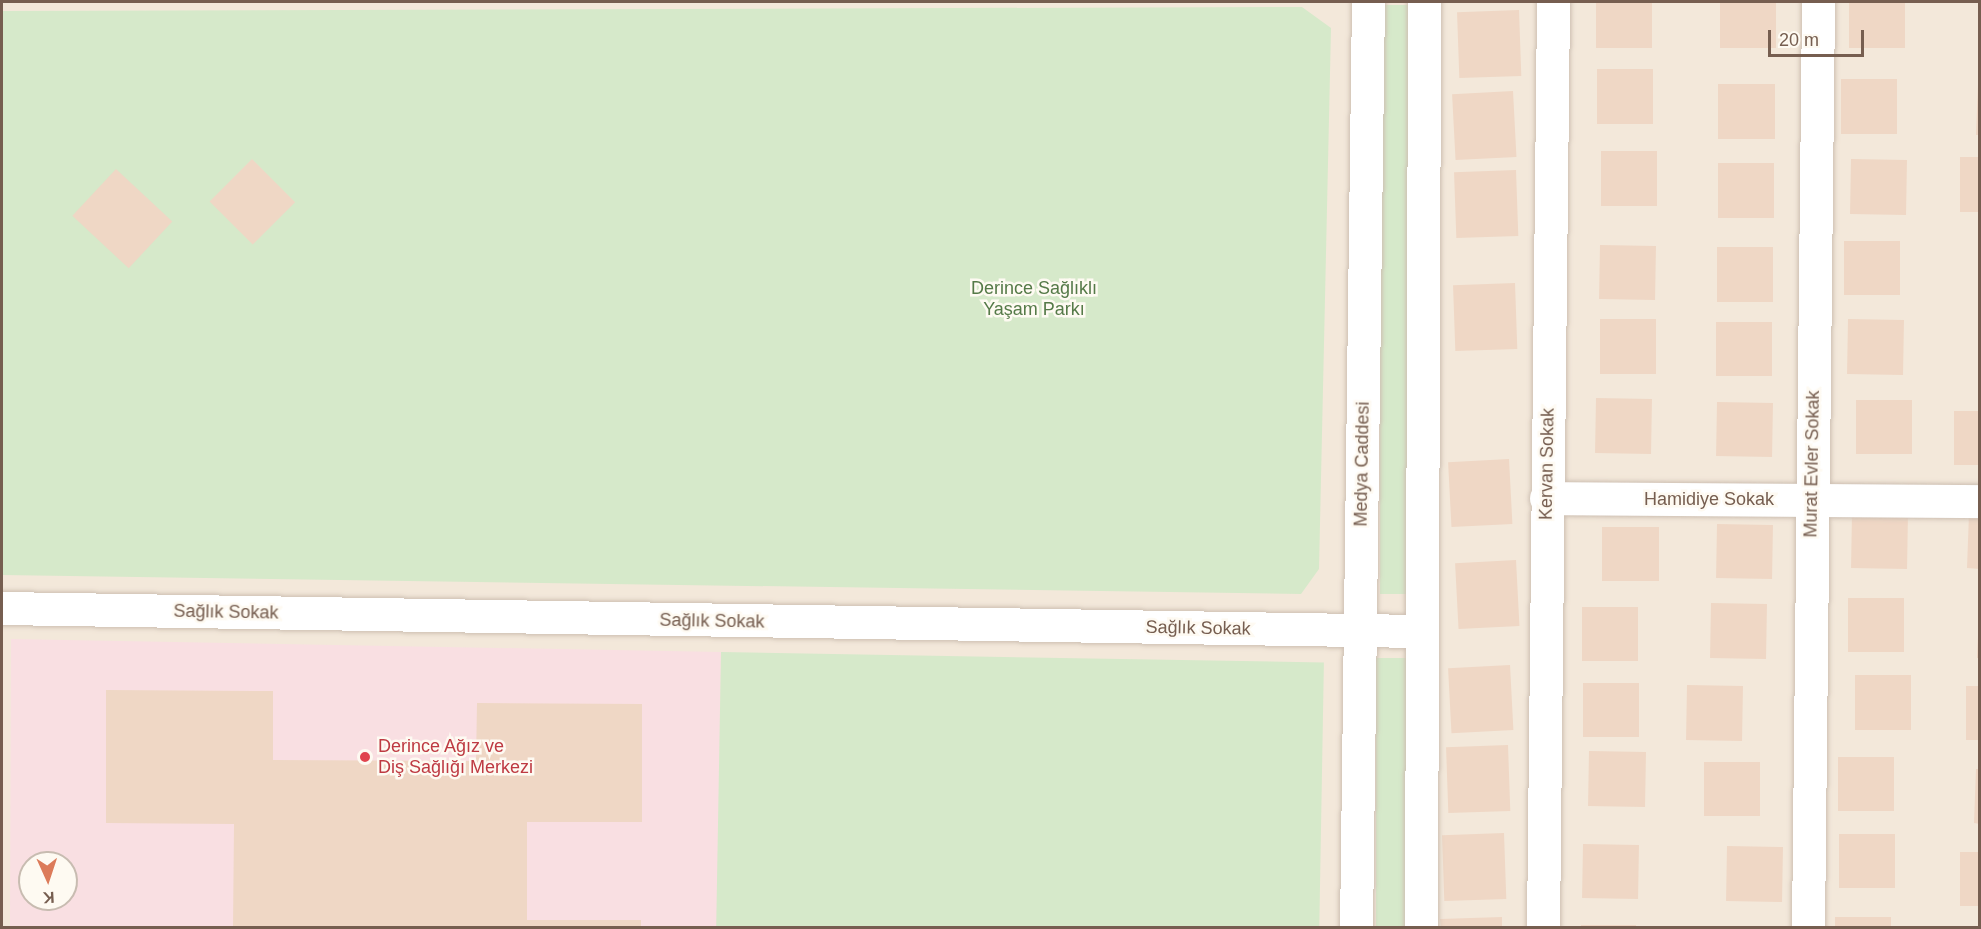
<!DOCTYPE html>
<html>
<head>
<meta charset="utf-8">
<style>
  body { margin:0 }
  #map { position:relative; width:1981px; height:929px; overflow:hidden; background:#fbf6ec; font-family:Arial,sans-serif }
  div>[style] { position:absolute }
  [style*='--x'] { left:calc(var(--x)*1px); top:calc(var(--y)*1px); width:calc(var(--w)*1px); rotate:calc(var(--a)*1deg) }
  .residential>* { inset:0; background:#f3e8da }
  .medical>* { inset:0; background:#f9dfe2 }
  .green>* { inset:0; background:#d6e9ca; transform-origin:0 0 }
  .building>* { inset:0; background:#efd7c5; transform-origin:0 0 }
  .roads { filter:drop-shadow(0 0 2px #cdbfb2) drop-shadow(0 0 2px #cdbfb2) }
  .minor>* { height:33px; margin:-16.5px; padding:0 16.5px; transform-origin:16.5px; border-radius:16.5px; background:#fff }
  .secondary>* { height:33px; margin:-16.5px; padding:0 16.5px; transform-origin:16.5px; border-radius:16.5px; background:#fff }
  .dots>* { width:16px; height:16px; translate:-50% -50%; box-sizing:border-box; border:3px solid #fefaf2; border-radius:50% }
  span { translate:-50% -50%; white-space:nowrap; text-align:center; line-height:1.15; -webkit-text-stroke:5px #fefaf2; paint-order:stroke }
  .park-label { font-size:18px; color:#557a48 }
  .street-label { font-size:18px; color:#765e50 }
  .health-label { font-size:18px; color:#be3a42 }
  .left { translate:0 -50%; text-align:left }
  .frame { position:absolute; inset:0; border:3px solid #765e50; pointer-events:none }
  .north { position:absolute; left:18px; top:851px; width:60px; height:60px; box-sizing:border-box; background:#fefaf2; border:2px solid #c8bcb1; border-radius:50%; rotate:177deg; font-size:16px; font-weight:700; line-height:24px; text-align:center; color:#765e50 }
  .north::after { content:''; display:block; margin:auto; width:21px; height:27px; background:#dc7b5a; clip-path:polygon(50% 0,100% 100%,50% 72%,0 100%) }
  .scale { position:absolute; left:1768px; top:30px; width:96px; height:27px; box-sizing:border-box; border:3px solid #765e50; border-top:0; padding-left:8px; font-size:18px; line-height:21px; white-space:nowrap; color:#765e50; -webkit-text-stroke:4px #fefaf2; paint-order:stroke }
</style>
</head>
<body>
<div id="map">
  <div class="residential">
    <i style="clip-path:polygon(evenodd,2px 2px,1979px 2px,1979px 927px,2px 928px,2px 2px,30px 863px,66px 863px,66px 899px,30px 899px,30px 863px)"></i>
  </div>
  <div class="medical">
    <i style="clip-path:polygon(evenodd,11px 639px,721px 652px,718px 927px,10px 928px,11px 639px,30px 863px,66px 863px,66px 899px,30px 899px,30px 863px)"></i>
  </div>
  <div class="green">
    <i style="left:1411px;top:5px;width:589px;height:31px;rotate:90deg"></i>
    <i style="clip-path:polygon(1302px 7px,1331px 28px,1319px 569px,1301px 594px,2px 575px,2px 11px)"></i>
    <i style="left:721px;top:652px;width:603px;height:275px;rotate:1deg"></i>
    <i style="left:1376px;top:658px;width:31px;height:270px"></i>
  </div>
  <div class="building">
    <i style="left:1596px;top:2px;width:56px;height:46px"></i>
    <i style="left:1720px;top:2px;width:56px;height:46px"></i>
    <i style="left:1849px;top:2px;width:56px;height:46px"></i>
    <i style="left:1519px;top:10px;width:66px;height:62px;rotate:88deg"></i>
    <i style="left:1597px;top:69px;width:56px;height:55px"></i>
    <i style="left:1841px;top:79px;width:56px;height:55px"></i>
    <i style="left:1718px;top:84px;width:57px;height:55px"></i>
    <i style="clip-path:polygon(1978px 85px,1980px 85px,1980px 135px,1976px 135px)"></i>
    <i style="left:1513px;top:91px;width:66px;height:61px;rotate:87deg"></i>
    <i style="left:1601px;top:151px;width:56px;height:55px"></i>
    <i style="left:1960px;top:157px;width:20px;height:55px"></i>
    <i style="left:252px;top:159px;width:61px;height:60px;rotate:45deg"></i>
    <i style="left:1851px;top:159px;width:56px;height:55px;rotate:1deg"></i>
    <i style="left:1718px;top:163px;width:56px;height:55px"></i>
    <i style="left:116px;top:169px;width:77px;height:64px;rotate:43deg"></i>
    <i style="left:1516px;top:170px;width:66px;height:62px;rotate:88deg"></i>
    <i style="left:1844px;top:241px;width:56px;height:54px"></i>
    <i style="left:1600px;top:245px;width:56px;height:54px;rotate:1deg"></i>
    <i style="left:1717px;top:247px;width:56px;height:55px"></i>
    <i style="left:1515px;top:283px;width:66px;height:62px;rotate:88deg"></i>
    <i style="left:1600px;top:319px;width:56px;height:55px"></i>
    <i style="left:1848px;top:319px;width:56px;height:55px;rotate:1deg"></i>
    <i style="left:1716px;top:322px;width:56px;height:54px"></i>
    <i style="left:1596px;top:398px;width:56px;height:55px;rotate:1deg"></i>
    <i style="left:1856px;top:400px;width:56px;height:54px"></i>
    <i style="left:1717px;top:402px;width:56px;height:54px;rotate:1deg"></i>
    <i style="left:1954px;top:411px;width:26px;height:54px"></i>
    <i style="left:1509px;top:459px;width:65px;height:61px;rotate:87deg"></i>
    <i style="left:1852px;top:513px;width:56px;height:55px;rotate:1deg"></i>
    <i style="clip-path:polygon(1969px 514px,1980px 514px,1980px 569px,1967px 568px)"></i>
    <i style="left:1717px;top:524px;width:56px;height:54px;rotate:1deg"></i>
    <i style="left:1602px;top:527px;width:57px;height:54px"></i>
    <i style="left:1516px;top:560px;width:66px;height:61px;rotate:87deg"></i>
    <i style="left:1848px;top:598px;width:56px;height:54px"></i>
    <i style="left:1711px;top:603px;width:56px;height:55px;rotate:1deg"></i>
    <i style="left:1582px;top:607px;width:56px;height:54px"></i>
    <i style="clip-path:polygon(1978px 636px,1980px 636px,1980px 658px,1977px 658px)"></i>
    <i style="left:1510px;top:665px;width:65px;height:62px;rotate:87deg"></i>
    <i style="left:1855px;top:675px;width:56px;height:55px"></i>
    <i style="left:1583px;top:683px;width:56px;height:54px"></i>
    <i style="left:1687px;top:685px;width:56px;height:55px;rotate:1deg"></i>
    <i style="left:1966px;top:686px;width:14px;height:54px"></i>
    <i style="clip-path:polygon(106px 690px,273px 691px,273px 760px,476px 761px,477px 703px,642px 704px,642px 822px,527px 822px,527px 920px,641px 920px,641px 928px,233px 928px,234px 824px,106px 823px)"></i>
    <i style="left:1508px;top:745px;width:66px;height:62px;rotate:88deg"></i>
    <i style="left:1589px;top:751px;width:57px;height:55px;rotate:1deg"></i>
    <i style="left:1838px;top:757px;width:56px;height:54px"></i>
    <i style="left:1704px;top:762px;width:56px;height:54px"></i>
    <i style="clip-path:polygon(1976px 769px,1980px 769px,1980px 824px,1974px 823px)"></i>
    <i style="left:1504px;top:833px;width:66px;height:62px;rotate:88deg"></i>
    <i style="left:1839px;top:834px;width:56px;height:54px"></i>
    <i style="left:1583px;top:844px;width:56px;height:54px;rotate:1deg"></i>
    <i style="left:1727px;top:846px;width:56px;height:55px;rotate:1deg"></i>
    <i style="left:1960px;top:852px;width:20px;height:54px"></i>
    <i style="clip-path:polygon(1502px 917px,1502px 928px,1441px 928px,1440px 919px)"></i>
    <i style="left:1835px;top:917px;width:56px;height:11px"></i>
    <i style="left:1581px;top:925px;width:55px;height:3px"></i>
  </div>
  <div class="roads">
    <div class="minor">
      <i style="--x:1546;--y:498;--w:434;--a:0.4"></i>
      <i style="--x:2;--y:608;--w:1420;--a:0.93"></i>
      <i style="--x:1543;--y:928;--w:926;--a:-89.38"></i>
      <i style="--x:1808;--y:928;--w:926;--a:-89.38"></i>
    </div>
    <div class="secondary">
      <i style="--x:1356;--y:928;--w:926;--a:-89.26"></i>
      <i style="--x:1421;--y:928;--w:926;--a:-89.81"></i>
    </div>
  </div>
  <div class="dots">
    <i style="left:365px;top:757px;background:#e0444e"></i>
  </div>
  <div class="park-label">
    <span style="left:1034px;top:299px">Derince Sağlıklı<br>Yaşam Parkı</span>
  </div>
  <div class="street-label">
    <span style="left:1362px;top:464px;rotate:-89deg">Medya Caddesi</span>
    <span style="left:1547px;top:464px;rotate:-89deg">Kervan Sokak</span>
    <span style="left:1812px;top:464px;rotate:-89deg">Murat Evler Sokak</span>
    <span style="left:1709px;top:499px">Hamidiye Sokak</span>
    <span style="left:226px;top:612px;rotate:1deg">Sağlık Sokak</span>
    <span style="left:712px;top:621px;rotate:1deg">Sağlık Sokak</span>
    <span style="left:1198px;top:628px;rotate:1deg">Sağlık Sokak</span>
  </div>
  <div class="health-label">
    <span class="left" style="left:378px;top:757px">Derince Ağız ve<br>Diş Sağlığı Merkezi</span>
  </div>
  <div class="frame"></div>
  <div class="north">K</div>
  <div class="scale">20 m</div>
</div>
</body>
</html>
